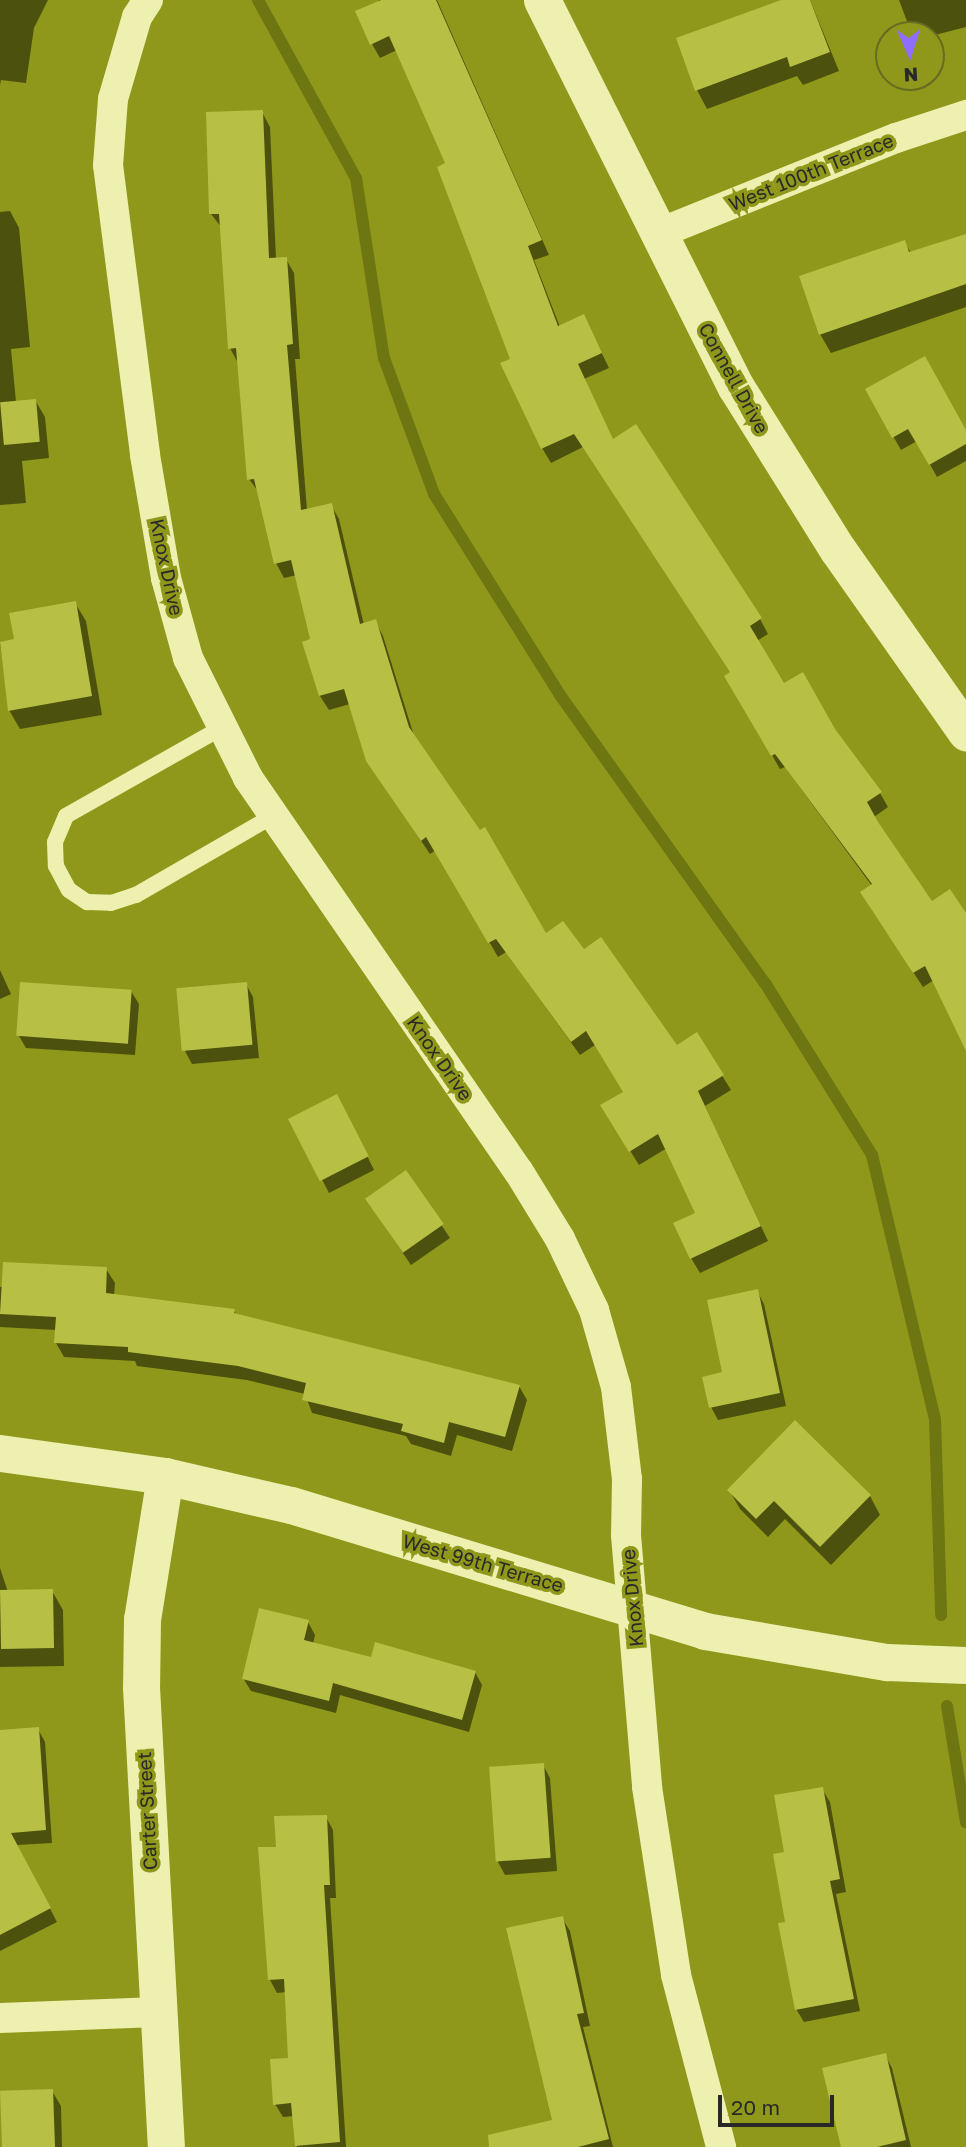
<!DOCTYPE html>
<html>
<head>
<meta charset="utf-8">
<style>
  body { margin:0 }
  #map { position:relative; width:966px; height:2147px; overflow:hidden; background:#8f981a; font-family:"Golos Text",sans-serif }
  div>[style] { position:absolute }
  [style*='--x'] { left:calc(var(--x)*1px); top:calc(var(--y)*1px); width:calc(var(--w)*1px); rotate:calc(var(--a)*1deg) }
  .shadow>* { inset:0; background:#0007 }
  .stream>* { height:12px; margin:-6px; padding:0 6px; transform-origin:6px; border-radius:6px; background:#6e7612 }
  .building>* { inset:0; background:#b7bf44; transform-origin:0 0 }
  .service>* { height:16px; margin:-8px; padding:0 8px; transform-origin:8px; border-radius:8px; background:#edf0af }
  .minor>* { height:30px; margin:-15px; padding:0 15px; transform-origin:15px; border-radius:15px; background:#edf0af }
  .tertiary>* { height:37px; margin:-18.5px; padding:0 18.5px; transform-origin:18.5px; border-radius:18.5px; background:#edf0af }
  span { translate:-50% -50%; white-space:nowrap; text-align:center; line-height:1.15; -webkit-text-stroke:7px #8f981a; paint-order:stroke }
  .street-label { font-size:19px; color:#292929 }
  .north { position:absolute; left:875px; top:21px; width:70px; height:70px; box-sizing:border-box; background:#8f981a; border:2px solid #666c20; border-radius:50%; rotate:177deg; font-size:19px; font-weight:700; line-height:28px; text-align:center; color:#292929 }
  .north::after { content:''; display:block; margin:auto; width:24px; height:32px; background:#8e6eff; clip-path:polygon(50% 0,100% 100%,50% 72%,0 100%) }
  .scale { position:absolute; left:718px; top:2095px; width:116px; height:32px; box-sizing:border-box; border:4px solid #292929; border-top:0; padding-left:9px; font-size:21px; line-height:24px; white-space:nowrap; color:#292929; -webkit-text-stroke:5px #8f981a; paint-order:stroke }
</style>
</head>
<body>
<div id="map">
  <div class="shadow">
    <i style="clip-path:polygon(0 0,48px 0,34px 28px,26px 83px,1px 80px,0 85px)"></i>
    <i style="clip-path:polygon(379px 0,437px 0,549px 255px,534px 260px,560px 327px,591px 331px,609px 368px,584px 379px,613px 441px,760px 619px,768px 634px,757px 641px,783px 686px,834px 730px,880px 793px,888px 807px,874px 817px,932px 904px,966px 916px,966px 1047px,934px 980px,923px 987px,870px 907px,872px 886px,785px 767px,780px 769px,727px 677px,732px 673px,583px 447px,551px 463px,542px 448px,447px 164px,397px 50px,380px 58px,372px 44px)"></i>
    <i style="clip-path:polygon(786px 0,810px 0,839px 71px,803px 85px,797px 76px,707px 109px,697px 90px)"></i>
    <i style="clip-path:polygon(899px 0,966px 0,966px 27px,931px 36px,912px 35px)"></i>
    <i style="clip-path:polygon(262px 112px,270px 127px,276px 259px,286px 259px,294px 273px,300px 359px,295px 359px,307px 510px,331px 505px,339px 519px,364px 625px,375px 621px,383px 636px,415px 739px,546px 935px,583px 951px,676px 1047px,696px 1034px,731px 1090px,705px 1106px,768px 1241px,700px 1273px,691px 1258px,697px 1214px,667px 1148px,639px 1165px,611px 1120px,625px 1093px,595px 1045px,580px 1055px,506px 952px,498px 957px,436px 850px,430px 854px,377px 776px,350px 704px,329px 710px,320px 696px,304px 643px,312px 641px,297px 575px,284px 578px,276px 563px,260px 494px,249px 479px,238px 363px,230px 348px,222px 228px,211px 214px,208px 114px)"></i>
    <i style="clip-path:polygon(10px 211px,19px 228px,30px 347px,11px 349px,16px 402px,35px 400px,45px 417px,49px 458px,22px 461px,26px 503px,0 505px,0 212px)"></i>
    <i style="clip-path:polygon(966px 236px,966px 307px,831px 353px,820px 334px,904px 242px,911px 253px)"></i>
    <i style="clip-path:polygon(867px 390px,966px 433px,966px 461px,937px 477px,917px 441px,901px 450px)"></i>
    <i style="clip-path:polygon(75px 603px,86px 621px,102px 715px,20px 729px,9px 710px,0 643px,16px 641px)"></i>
    <i style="clip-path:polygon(0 970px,11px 994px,0 999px)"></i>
    <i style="clip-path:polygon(246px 984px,253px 997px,259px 1058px,192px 1064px,185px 1051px)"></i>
    <i style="clip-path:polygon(131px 991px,139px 1004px,135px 1055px,26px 1048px,19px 1036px)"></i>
    <i style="clip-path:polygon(344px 1109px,374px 1170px,329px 1193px,291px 1119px)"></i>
    <i style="clip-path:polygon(406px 1172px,450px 1238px,411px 1265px,375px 1212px)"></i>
    <i style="clip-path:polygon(106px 1269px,115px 1283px,114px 1296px,234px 1311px,236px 1315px,519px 1386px,527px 1400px,512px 1451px,457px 1435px,451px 1456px,411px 1444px,406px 1436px,312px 1413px,305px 1394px,247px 1380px,137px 1366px,135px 1361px,64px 1357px,56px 1343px,57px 1330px,0 1327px,0 1287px)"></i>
    <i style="clip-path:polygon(757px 1291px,764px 1304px,786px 1406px,718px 1420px,711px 1407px)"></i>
    <i style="clip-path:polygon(729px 1490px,870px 1496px,880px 1515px,831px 1565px,785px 1519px,768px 1537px,740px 1509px)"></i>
    <i style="clip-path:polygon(0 1568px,8px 1592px,52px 1591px,63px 1610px,64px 1666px,0 1667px)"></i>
    <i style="clip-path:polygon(308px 1622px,315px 1635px,313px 1644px,372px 1660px,475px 1672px,482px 1685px,469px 1732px,340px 1695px,336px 1713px,251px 1691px,243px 1678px)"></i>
    <i style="clip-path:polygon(38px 1729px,45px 1742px,52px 1843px,17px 1845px,57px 1922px,0 1951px,0 1732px)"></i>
    <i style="clip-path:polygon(543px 1765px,550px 1778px,557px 1871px,505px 1875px,498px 1862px)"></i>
    <i style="clip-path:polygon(822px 1789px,830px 1802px,846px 1892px,836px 1894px,860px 2011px,804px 2022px,796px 2009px,786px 1854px)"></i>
    <i style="clip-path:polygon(326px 1817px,333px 1830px,336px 1898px,330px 1898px,346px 2147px,297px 2147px,294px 2116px,283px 2117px,275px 2104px,290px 2059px,286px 1992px,277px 1993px,270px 1980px,277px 1848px)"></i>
    <i style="clip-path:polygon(562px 1918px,570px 1931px,590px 2026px,583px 2027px,613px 2147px,543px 2147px,554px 2121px)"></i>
    <i style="clip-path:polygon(885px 2055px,892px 2068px,911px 2147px,842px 2147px)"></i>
    <i style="clip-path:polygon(52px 2091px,61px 2106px,62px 2147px,3px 2147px)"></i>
  </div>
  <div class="stream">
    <i style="--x:258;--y:0;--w:203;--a:61.2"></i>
    <i style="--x:356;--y:178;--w:182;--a:81.2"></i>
    <i style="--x:384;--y:358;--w:145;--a:69.8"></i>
    <i style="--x:434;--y:494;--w:237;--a:57.9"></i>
    <i style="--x:560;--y:695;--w:354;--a:54.6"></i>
    <i style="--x:765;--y:983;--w:203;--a:58.1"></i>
    <i style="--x:872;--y:1155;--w:271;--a:76.6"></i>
    <i style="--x:935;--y:1419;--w:196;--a:88.2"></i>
    <i style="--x:947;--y:1706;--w:118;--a:80.7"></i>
  </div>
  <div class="building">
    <i style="clip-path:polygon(381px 0,436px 0,542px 240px,528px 246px,558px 326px,584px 314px,602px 353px,578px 364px,613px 439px,636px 424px,762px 618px,750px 626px,784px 683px,803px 672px,835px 729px,882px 792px,867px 802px,878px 822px,932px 901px,950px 889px,966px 913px,966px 1051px,925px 966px,913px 973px,860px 892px,872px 884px,775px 754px,771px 756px,724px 676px,730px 672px,574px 434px,541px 449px,500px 363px,510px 359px,437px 167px,445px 163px,389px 36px,370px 45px,355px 11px)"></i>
    <i style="clip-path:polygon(781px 0,810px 0,830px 52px,790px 67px,787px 57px,695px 91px,676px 38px)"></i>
    <i style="clip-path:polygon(263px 110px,269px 258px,287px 257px,293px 344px,287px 345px,301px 510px,332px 503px,360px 624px,376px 619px,409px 727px,480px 830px,485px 827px,546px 933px,563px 921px,584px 949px,601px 937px,677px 1045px,697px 1032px,724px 1075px,698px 1091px,761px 1226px,690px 1259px,673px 1223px,695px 1213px,658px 1134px,629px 1152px,600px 1105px,623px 1092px,586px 1031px,571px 1042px,496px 939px,488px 943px,426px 837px,421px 841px,366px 761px,344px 689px,319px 696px,302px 642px,310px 639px,291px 560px,274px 564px,254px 479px,247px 480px,236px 348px,228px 349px,219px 214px,209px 214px,206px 112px)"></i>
    <i style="clip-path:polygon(966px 234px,966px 284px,819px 335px,799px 276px,905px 240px,909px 252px)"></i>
    <i style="clip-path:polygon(925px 356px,966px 430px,966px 444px,929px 465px,908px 429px,892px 438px,865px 389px)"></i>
    <i style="left:36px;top:399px;width:43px;height:36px;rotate:85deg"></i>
    <i style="clip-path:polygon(76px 601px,92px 696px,8px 711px,0 642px,14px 639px,9px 613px)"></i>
    <i style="left:20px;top:982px;width:112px;height:54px;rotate:4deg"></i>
    <i style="left:247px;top:982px;width:63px;height:71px;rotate:85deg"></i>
    <i style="left:337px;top:1094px;width:70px;height:55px;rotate:63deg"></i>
    <i style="left:406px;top:1170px;width:66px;height:50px;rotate:55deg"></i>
    <i style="clip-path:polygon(3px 1262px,107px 1267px,106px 1293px,235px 1309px,234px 1313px,520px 1385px,505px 1437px,449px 1422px,444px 1443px,401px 1431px,403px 1424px,302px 1400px,306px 1383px,238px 1366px,128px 1352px,128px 1347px,54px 1343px,56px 1317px,0 1314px)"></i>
    <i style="clip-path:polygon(758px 1289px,780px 1393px,709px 1408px,702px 1377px,722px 1372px,707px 1300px)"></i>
    <i style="clip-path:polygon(795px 1420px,871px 1495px,820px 1547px,774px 1501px,756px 1519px,727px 1490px)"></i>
    <i style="left:53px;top:1589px;width:59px;height:53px;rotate:89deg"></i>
    <i style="clip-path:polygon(259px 1608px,309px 1620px,304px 1640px,371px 1657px,375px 1642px,476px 1671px,462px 1720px,333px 1683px,329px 1701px,242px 1679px)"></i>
    <i style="clip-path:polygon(39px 1727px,46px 1830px,11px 1833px,51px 1908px,0 1935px,0 1730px)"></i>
    <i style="left:544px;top:1763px;width:95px;height:55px;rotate:86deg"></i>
    <i style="clip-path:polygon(823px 1787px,840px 1879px,830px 1881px,854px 1999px,795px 2010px,778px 1923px,785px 1922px,773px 1854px,784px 1852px,774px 1795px)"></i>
    <i style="clip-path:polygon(327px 1815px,330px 1885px,324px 1885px,340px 2142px,295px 2146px,291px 2103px,273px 2105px,270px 2059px,288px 2058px,284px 1979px,268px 1980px,258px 1847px,276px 1847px,274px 1816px)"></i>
    <i style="clip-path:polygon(563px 1916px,584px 2013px,577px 2014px,609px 2139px,578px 2147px,489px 2147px,488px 2135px,552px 2120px,506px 1928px)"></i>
    <i style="clip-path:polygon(886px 2053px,906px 2140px,877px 2147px,841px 2147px,822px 2068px)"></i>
    <i style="left:53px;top:2089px;width:58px;height:53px;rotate:88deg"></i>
  </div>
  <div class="service">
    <i style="--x:223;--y:727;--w:180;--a:150.5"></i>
    <i style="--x:66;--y:816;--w:28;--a:113"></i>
    <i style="--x:55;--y:842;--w:24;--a:88"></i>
    <i style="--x:56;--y:866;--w:27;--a:62"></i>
    <i style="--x:69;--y:890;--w:22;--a:34"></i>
    <i style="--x:87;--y:902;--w:24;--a:2"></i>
    <i style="--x:111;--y:903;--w:26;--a:-18"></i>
    <i style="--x:136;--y:895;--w:158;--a:-30"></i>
  </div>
  <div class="minor">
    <i style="--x:148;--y:0;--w:20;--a:123"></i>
    <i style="--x:137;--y:17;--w:85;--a:106.3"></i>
    <i style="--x:113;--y:99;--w:66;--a:94.3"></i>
    <i style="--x:108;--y:165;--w:292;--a:82.7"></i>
    <i style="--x:145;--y:455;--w:125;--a:80.3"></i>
    <i style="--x:166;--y:578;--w:83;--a:74.6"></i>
    <i style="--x:188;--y:658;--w:134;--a:63.4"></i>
    <i style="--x:248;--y:778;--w:478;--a:55.5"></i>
    <i style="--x:519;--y:1172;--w:79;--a:58.5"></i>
    <i style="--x:560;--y:1239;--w:79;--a:64.4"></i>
    <i style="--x:594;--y:1310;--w:80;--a:74.1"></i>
    <i style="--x:616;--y:1387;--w:93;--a:83.2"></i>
    <i style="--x:627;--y:1479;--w:56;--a:91"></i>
    <i style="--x:626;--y:1535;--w:253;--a:85.2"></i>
    <i style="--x:647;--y:1787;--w:190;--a:81.2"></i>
    <i style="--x:676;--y:1975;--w:178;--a:75.3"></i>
    <i style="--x:657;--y:234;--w:258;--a:-21.9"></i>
    <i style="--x:896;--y:138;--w:74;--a:-18.2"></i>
    <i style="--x:0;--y:2018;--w:158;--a:-2.2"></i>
  </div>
  <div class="tertiary">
    <i style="--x:542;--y:0;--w:433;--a:63.4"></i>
    <i style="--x:736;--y:387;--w:192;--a:58"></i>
    <i style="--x:838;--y:550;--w:223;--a:54.9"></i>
    <i style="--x:0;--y:1453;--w:167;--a:7.9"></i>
    <i style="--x:165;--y:1476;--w:129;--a:13"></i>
    <i style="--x:291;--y:1505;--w:433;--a:16.9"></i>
    <i style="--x:705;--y:1631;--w:185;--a:9.7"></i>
    <i style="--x:887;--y:1662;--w:79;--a:2.2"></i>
    <i style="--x:165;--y:1476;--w:145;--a:99.1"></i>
    <i style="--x:142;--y:1619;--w:68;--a:90.8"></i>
    <i style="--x:141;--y:1687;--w:461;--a:86.9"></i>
  </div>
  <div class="street-label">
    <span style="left:811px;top:172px;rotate:-22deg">West 100th Terrace</span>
    <span style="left:734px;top:378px;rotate:61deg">Connell Drive</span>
    <span style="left:167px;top:567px;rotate:78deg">Knox Drive</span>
    <span style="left:440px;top:1058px;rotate:55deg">Knox Drive</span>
    <span style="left:483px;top:1563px;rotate:16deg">West 99th Terrace</span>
    <span style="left:632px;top:1598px;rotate:-95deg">Knox Drive</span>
    <span style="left:147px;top:1811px;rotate:-93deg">Carter Street</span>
  </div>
  <div class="north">N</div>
  <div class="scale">20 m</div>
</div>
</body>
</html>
